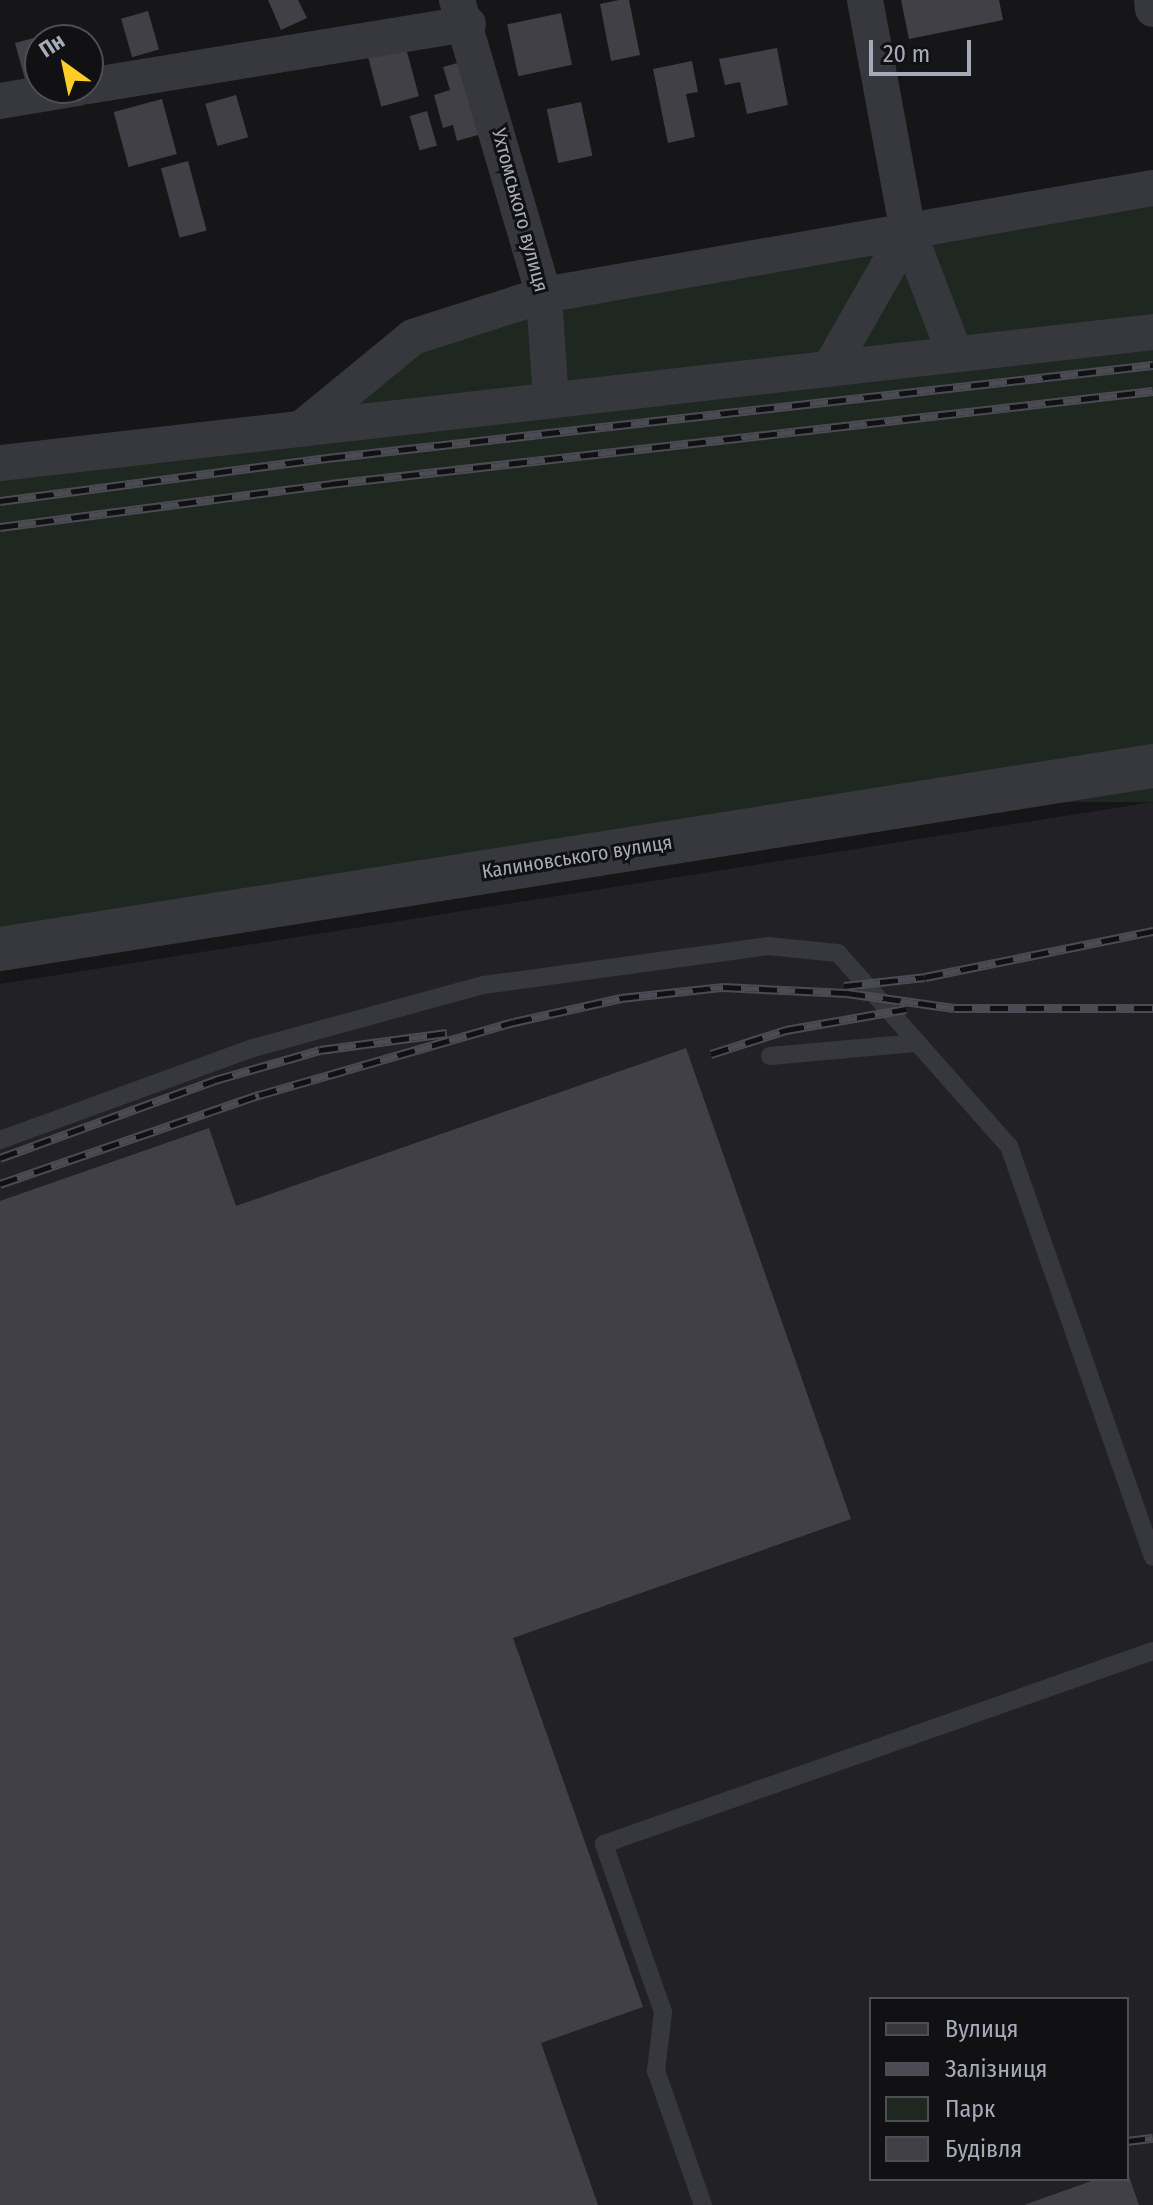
<!DOCTYPE html>
<html>
<head>
<meta charset="utf-8">
<style>
  body { margin:0 }
  #map { position:relative; width:1153px; height:2205px; overflow:hidden; background:#161618; font-family:"Fira Sans Condensed",sans-serif }
  div>[style] { position:absolute }
  [style*='--x'] { left:calc(var(--x)*1px); top:calc(var(--y)*1px); width:calc(var(--w)*1px); rotate:calc(var(--a)*1deg) }
  .built>* { inset:0; background:#222226 }
  .green>* { inset:0; background:#1e2720; transform-origin:0 0 }
  .building>* { inset:0; background:#404046; transform-origin:0 0 }
  .service>* { height:18px; margin:-9px; padding:0 9px; transform-origin:9px; border-radius:9px; background:#37373e }
  .minor>* { height:36px; margin:-18px; padding:0 18px; transform-origin:18px; border-radius:18px; background:#37373e }
  .tertiary>* { height:44px; margin:-22px; padding:0 22px; transform-origin:22px; border-radius:22px; background:#37373e }
  .rail>* { height:9px; margin-top:-4.5px; transform-origin:0; background:repeating-linear-gradient(90deg,#111113 0 18px,#4a4b53 0 36px); box-sizing:border-box; border-block:2px solid #4a4b53 }
  span { translate:-50% -50%; white-space:nowrap; text-align:center; line-height:1.15; -webkit-text-stroke:6px #111113; paint-order:stroke }
  .street-label { font-size:20px; color:#a7abb9 }
  .legend { position:absolute; left:869px; top:1997px; width:260px; height:184px; box-sizing:border-box; background:#111113; border:2px solid #4d4f55; margin:0; padding:10px 14px; list-style:none; font-size:24px; color:#a7abb9 }
  .legend li { display:flex; align-items:center; gap:16px; height:40px }
  .legend b { width:40px; border:2px solid #4d4f55 }
  .north { position:absolute; left:24px; top:24px; width:80px; height:80px; box-sizing:border-box; background:#111113; border:2px solid #4d4f55; border-radius:50%; rotate:327deg; font-size:22px; font-weight:700; line-height:32px; text-align:center; color:#a7abb9 }
  .north::after { content:''; display:block; margin:auto; width:28px; height:36px; background:#ffcd28; clip-path:polygon(50% 0,100% 100%,50% 72%,0 100%) }
  .scale { position:absolute; left:869px; top:40px; width:102px; height:36px; box-sizing:border-box; border:4px solid #a7abb9; border-top:0; padding-left:10px; font-size:24px; line-height:28px; white-space:nowrap; color:#a7abb9; -webkit-text-stroke:6px #111113; paint-order:stroke }
</style>
</head>
<body>
<div id="map">
  <div class="built">
    <i style="clip-path:polygon(evenodd,1153px 802px,1153px 2205px,0 2205px,0 984px,1153px 802px,871px 1999px,1127px 1999px,1127px 2179px,871px 2179px,871px 1999px)"></i>
  </div>
  <div class="green">
    <i style="clip-path:polygon(1153px 204px,1153px 750px,0 933px,0 478px,302px 441px,420px 349px,534px 310px)"></i>
    <i style="left:1153px;top:781px;width:21px;height:1167px;rotate:90deg"></i>
  </div>
  <div class="building">
    <i style="clip-path:polygon(268px 0,298px 0,307px 18px,281px 30px)"></i>
    <i style="clip-path:polygon(619px 0,629px 0,640px 55px,611px 61px,600px 4px)"></i>
    <i style="clip-path:polygon(901px 0,999px 0,1003px 20px,909px 39px)"></i>
    <i style="left:148px;top:11px;width:40px;height:28px;rotate:74deg"></i>
    <i style="left:561px;top:13px;width:53px;height:55px;rotate:78deg"></i>
    <i style="clip-path:polygon(41px 36px,40px 75px,25px 79px,15px 43px)"></i>
    <i style="left:406px;top:48px;width:50px;height:39px;rotate:75deg"></i>
    <i style="clip-path:polygon(777px 48px,788px 105px,747px 114px,740px 82px,725px 85px,719px 59px)"></i>
    <i style="clip-path:polygon(468px 60px,488px 132px,457px 141px,453px 125px,443px 128px,434px 95px,450px 90px,443px 67px)"></i>
    <i style="clip-path:polygon(692px 61px,698px 92px,686px 94px,695px 137px,668px 143px,653px 69px)"></i>
    <i style="left:236px;top:95px;width:44px;height:32px;rotate:74deg"></i>
    <i style="left:162px;top:99px;width:57px;height:50px;rotate:75deg"></i>
    <i style="left:581px;top:102px;width:55px;height:35px;rotate:78deg"></i>
    <i style="left:427px;top:111px;width:36px;height:18px;rotate:74deg"></i>
    <i style="left:188px;top:161px;width:72px;height:28px;rotate:75deg"></i>
    <i style="clip-path:polygon(686px 1048px,851px 1519px,513px 1638px,643px 2007px,541px 2043px,598px 2205px,0 2205px,0 1201px,209px 1128px,236px 1206px)"></i>
    <i style="clip-path:polygon(1127px 2171px,1139px 2205px,1024px 2205px,1097px 2179px,1127px 2179px)"></i>
  </div>
  <div class="service">
    <i style="--x:770;--y:1056;--w:148;--a:-5.1"></i>
    <i style="--x:0;--y:1140;--w:269;--a:-20"></i>
    <i style="--x:253;--y:1048;--w:239;--a:-15.3"></i>
    <i style="--x:484;--y:985;--w:287;--a:-7.8"></i>
    <i style="--x:768;--y:946;--w:70;--a:5.7"></i>
    <i style="--x:838;--y:953;--w:258;--a:48.5"></i>
    <i style="--x:1009;--y:1146;--w:435;--a:70.7"></i>
    <i style="--x:703;--y:2205;--w:142;--a:-109.3"></i>
    <i style="--x:656;--y:2071;--w:59;--a:-83.2"></i>
    <i style="--x:663;--y:2012;--w:178;--a:-109.4"></i>
    <i style="--x:604;--y:1844;--w:582;--a:-19.37"></i>
  </div>
  <div class="minor">
    <i style="--x:457;--y:0;--w:308;--a:73.6"></i>
    <i style="--x:544;--y:295;--w:105;--a:86.2"></i>
    <i style="--x:865;--y:0;--w:235;--a:79.5"></i>
    <i style="--x:908;--y:231;--w:132;--a:69.1"></i>
    <i style="--x:1152;--y:0;--w:9;--a:84"></i>
    <i style="--x:88;--y:86;--w:385;--a:-9.3"></i>
    <i style="--x:0;--y:101;--w:79;--a:-9.5"></i>
    <i style="--x:830;--y:368;--w:158;--a:-60.3"></i>
    <i style="--x:301;--y:429;--w:145;--a:-39.4"></i>
    <i style="--x:413;--y:337;--w:138;--a:-17.8"></i>
    <i style="--x:544;--y:295;--w:618;--a:-9.97"></i>
    <i style="--x:0;--y:463;--w:1160;--a:-6.48"></i>
  </div>
  <div class="tertiary">
    <i style="--x:0;--y:949;--w:1167;--a:-9.02"></i>
  </div>
  <div class="rail">
    <i style="--x:0;--y:501;--w:330;--a:-7.5"></i>
    <i style="--x:327;--y:458;--w:831;--a:-6.42"></i>
    <i style="--x:0;--y:527;--w:333;--a:-7.4"></i>
    <i style="--x:330;--y:484;--w:828;--a:-6.45"></i>
    <i style="--x:844;--y:986;--w:81;--a:-6.3"></i>
    <i style="--x:925;--y:977;--w:233;--a:-11.4"></i>
    <i style="--x:711;--y:1054;--w:79;--a:-17.7"></i>
    <i style="--x:786;--y:1030;--w:122;--a:-9.9"></i>
    <i style="--x:0;--y:1158;--w:229;--a:-19.9"></i>
    <i style="--x:215;--y:1080;--w:109;--a:-15.9"></i>
    <i style="--x:320;--y:1050;--w:128;--a:-7.6"></i>
    <i style="--x:0;--y:1184;--w:274;--a:-19"></i>
    <i style="--x:259;--y:1095;--w:265;--a:-16"></i>
    <i style="--x:514;--y:1022;--w:110;--a:-12.6"></i>
    <i style="--x:621;--y:998;--w:103;--a:-6.2"></i>
    <i style="--x:723;--y:987;--w:124;--a:2.8"></i>
    <i style="--x:847;--y:993;--w:108;--a:8"></i>
    <i style="--x:954;--y:1008;--w:199;--a:0"></i>
    <i style="--x:1127;--y:2141;--w:26;--a:-7"></i>
  </div>
  <div class="street-label">
    <span style="left:520px;top:210px;rotate:75deg">Ухтомського вулиця</span>
    <span style="left:577px;top:857px;rotate:-9deg">Калиновського вулиця</span>
  </div>
  <ul class="legend">
  <li><b style="height:10px;background:#37373e"></b>Вулиця</li>
  <li><b style="height:10px;background:#4a4b53"></b>Залізниця</li>
  <li><b style="height:22px;background:#1e2720"></b>Парк</li>
  <li><b style="height:22px;background:#404046"></b>Будівля</li>
  </ul>
  <div class="north">Пн</div>
  <div class="scale">20 m</div>
</div>
</body>
</html>
